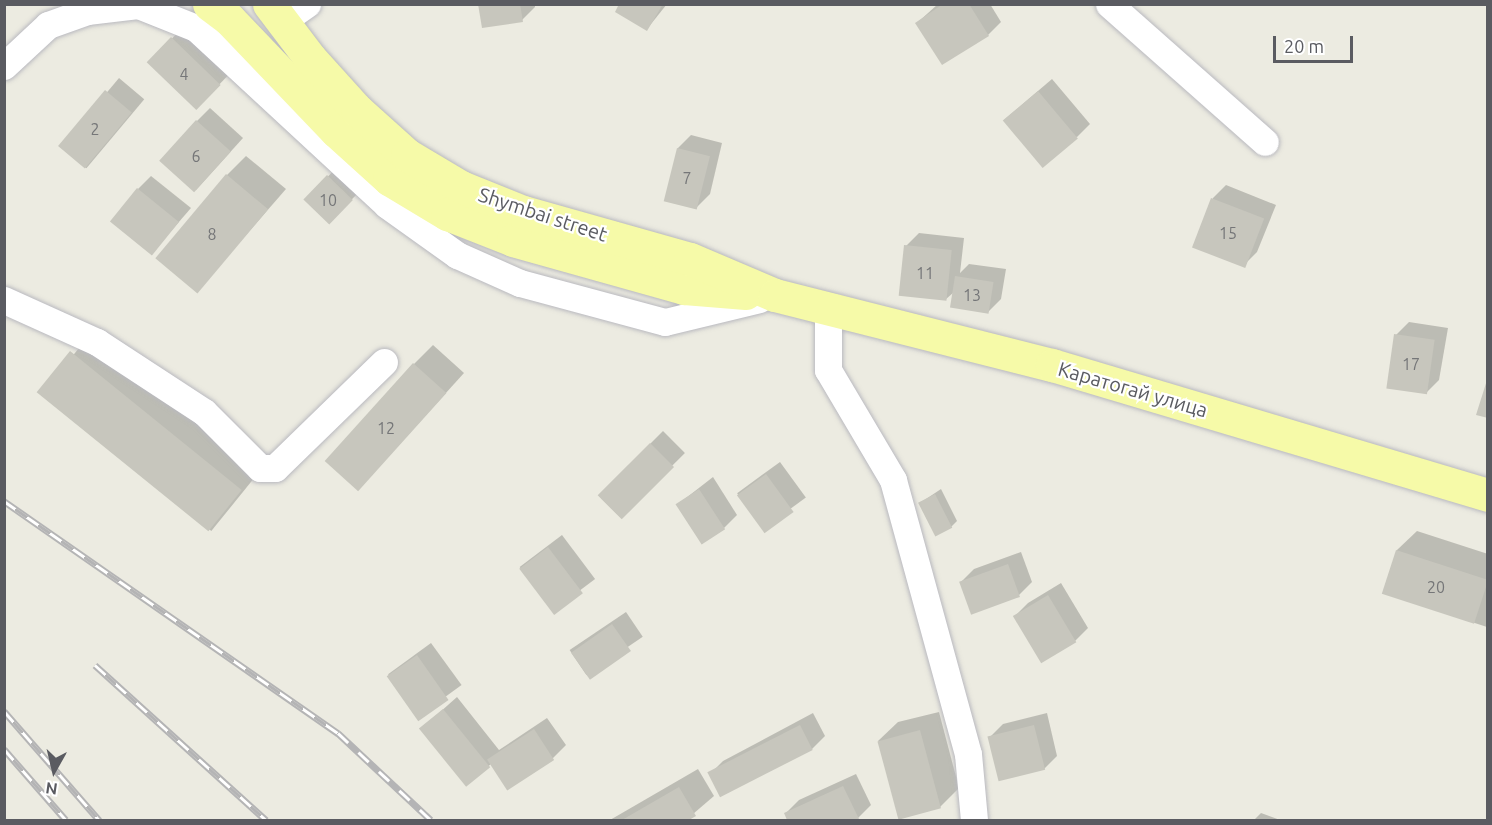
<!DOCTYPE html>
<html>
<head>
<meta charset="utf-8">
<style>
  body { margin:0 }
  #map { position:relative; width:1492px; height:825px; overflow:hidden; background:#ecebe1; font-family:Ubuntu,sans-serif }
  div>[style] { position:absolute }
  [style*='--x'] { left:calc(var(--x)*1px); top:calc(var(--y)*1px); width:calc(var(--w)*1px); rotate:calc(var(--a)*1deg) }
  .shadow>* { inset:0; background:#0003; transform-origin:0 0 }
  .building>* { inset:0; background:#c7c6bd; transform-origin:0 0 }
  .roads { filter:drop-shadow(0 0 2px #b9b9bf) drop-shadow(0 0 2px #b9b9bf) }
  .minor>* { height:27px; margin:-13.5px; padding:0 13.5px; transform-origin:13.5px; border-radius:13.5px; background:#fff }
  .major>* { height:33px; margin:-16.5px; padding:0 16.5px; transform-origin:16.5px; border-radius:16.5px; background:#f6faa8 }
  .rail>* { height:7px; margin-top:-3.5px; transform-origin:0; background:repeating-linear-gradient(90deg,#fff 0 14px,#b4b4b5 0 28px); box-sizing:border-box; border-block:2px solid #b4b4b5 }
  span { translate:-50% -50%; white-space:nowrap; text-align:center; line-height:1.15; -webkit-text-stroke:4.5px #fff; paint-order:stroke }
  .number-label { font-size:16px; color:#757678 }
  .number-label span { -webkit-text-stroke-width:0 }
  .street-label { font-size:20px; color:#5a5b61 }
  .frame { position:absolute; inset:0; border:6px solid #5a5b61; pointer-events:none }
  .north { position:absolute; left:24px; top:741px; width:60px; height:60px; -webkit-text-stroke:4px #fff; paint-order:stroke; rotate:188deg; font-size:16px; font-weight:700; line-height:24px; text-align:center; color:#5a5b61 }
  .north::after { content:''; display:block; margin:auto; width:21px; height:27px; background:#5a5b61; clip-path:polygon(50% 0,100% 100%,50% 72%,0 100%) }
  .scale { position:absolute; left:1273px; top:36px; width:80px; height:27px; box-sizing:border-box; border:3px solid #5a5b61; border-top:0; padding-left:8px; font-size:18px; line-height:21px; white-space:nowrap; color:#5a5b61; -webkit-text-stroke:4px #fff; paint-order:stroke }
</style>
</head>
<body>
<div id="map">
  <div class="shadow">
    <i style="clip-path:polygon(480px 4px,535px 4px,535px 7px,522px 20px)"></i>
    <i style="clip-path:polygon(621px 4px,667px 4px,647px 29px)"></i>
    <i style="clip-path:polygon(938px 4px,990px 4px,1001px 22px,988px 35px,917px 23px)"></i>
    <i style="left:185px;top:25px;width:66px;height:52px;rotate:44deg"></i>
    <i style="left:119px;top:78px;width:33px;height:90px;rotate:40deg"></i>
    <i style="clip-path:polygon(1052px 79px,1090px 124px,1077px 137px,1004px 120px)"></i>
    <i style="clip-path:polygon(210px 108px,243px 138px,196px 190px,197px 121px)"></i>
    <i style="clip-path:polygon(691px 135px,722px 143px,710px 194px,697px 207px,666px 200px,678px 148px)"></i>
    <i style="clip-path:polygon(246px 156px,286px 189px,197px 291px,227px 175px)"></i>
    <i style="left:341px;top:163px;width:33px;height:50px;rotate:44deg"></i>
    <i style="clip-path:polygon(151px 176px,191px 208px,152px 253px,138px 189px)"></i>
    <i style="clip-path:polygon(1226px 185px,1276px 205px,1257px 252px,1244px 265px,1194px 246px,1213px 198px)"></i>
    <i style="clip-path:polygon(919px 233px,964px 238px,960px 273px,969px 264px,1006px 269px,1001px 299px,988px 312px,954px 292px,945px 300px,906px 246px)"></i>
    <i style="clip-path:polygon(1409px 322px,1448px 328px,1439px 380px,1426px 393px,1396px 335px)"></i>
    <i style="left:96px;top:327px;width:218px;height:86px;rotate:39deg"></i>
    <i style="clip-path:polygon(433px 345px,464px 373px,358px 490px,414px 364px)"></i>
    <i style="left:663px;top:431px;width:31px;height:91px;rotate:45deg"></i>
    <i style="left:780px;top:462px;width:44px;height:53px;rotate:54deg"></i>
    <i style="clip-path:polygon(713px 477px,737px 515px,724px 528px,677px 505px)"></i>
    <i style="clip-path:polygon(941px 489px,957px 521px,951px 527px,920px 503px)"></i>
    <i style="clip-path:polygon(1417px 531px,1488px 554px,1487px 627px,1383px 593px,1397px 550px)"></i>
    <i style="left:562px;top:535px;width:55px;height:53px;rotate:53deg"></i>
    <i style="clip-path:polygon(1021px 552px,1032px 582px,1019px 595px,961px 582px,974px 569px)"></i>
    <i style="clip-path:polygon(1061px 583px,1088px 628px,1075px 641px,1015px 616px,1028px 603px)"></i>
    <i style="left:626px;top:612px;width:30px;height:68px;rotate:56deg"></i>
    <i style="left:431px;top:643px;width:52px;height:53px;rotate:54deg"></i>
    <i style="clip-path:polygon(457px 697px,499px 750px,547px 718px,566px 745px,553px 758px,491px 764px,466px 784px,421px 729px)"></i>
    <i style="clip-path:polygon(939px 712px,959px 788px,940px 807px,878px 741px,898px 722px)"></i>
    <i style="clip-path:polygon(813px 713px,825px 736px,812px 749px,710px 774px,723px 761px)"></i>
    <i style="clip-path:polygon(1047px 713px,1057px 756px,1044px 769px,990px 737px,1003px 724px)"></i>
    <i style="clip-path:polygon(698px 769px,714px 796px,686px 820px,610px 820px)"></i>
    <i style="clip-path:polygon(856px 774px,871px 805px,858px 818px,789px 820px,786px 813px,799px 800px)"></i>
    <i style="clip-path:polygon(1261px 813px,1280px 820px,1254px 820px)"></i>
  </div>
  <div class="building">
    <i style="clip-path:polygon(478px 4px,520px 4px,523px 22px,482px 28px)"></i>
    <i style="clip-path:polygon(619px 4px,663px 4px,647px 31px,615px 12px)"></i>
    <i style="clip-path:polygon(943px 4px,969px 4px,989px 36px,942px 65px,915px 23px)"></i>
    <i style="left:171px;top:37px;width:69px;height:35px;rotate:44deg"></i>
    <i style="left:105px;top:90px;width:35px;height:73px;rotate:40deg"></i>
    <i style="left:1038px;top:91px;width:62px;height:46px;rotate:50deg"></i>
    <i style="left:196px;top:120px;width:47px;height:55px;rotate:42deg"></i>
    <i style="left:677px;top:148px;width:34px;height:55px;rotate:14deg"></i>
    <i style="left:226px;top:174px;width:55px;height:110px;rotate:40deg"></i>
    <i style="left:327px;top:175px;width:36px;height:34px;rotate:44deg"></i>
    <i style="left:137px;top:188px;width:54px;height:43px;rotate:39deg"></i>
    <i style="left:1211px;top:198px;width:57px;height:53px;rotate:21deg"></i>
    <i style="left:904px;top:245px;width:48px;height:51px;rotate:6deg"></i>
    <i style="left:955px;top:276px;width:39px;height:32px;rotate:9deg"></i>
    <i style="left:1394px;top:334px;width:41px;height:55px;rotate:8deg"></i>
    <i style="left:70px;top:351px;width:221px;height:53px;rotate:39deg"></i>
    <i style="left:413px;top:363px;width:45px;height:132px;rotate:42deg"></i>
    <i style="clip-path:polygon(1487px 380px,1488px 380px,1488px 418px,1476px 415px)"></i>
    <i style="left:650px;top:443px;width:34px;height:74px;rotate:45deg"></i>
    <i style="left:766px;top:474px;width:47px;height:36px;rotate:54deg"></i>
    <i style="left:699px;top:489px;width:48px;height:28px;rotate:57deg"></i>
    <i style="left:935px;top:494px;width:38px;height:19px;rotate:63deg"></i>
    <i style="left:548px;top:547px;width:58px;height:36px;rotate:53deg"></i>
    <i style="left:1396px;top:550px;width:97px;height:46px;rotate:18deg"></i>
    <i style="left:1008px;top:564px;width:35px;height:52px;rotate:70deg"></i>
    <i style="left:1048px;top:595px;width:55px;height:41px;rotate:59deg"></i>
    <i style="left:612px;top:624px;width:33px;height:50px;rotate:55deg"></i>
    <i style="left:417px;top:655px;width:55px;height:37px;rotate:55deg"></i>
    <i style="left:443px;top:709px;width:75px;height:31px;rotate:51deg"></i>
    <i style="left:800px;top:725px;width:28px;height:104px;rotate:63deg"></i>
    <i style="left:1034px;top:725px;width:46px;height:48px;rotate:76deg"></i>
    <i style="left:534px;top:729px;width:37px;height:56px;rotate:57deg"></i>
    <i style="left:920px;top:730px;width:81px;height:44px;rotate:75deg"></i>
    <i style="clip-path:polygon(843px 786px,859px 819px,787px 820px,784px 813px)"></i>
    <i style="clip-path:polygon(679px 787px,696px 816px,689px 820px,622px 820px)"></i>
  </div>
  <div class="roads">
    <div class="minor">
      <i style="--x:1109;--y:4;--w:208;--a:41.5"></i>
      <i style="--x:281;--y:22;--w:32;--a:-35"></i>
      <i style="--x:4;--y:66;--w:60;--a:-43"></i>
      <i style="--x:48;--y:25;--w:41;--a:-19.7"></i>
      <i style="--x:87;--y:11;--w:51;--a:-6.7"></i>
      <i style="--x:138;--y:5;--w:62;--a:21.6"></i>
      <i style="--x:196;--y:28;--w:260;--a:42.8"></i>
      <i style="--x:387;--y:205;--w:86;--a:35.5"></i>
      <i style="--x:457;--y:255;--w:69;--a:24"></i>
      <i style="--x:520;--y:283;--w:150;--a:15.1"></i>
      <i style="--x:665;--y:322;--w:97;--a:-13.7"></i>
      <i style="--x:4;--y:300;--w:102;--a:24.3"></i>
      <i style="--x:97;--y:342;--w:128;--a:33.2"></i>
      <i style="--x:204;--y:412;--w:79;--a:45"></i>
      <i style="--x:260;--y:468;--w:15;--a:0"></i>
      <i style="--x:275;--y:468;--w:152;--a:-44.2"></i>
      <i style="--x:828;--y:309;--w:61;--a:90"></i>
      <i style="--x:828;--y:370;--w:128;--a:59.4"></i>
      <i style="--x:893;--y:480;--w:284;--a:74.7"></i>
      <i style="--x:968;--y:754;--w:66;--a:84.8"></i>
    </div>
    <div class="major">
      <i style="--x:209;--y:4;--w:25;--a:37"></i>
      <i style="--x:229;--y:19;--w:155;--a:46.3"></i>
      <i style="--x:336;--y:131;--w:72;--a:42.2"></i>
      <i style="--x:389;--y:179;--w:68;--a:31.1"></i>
      <i style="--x:447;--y:214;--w:71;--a:21.5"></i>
      <i style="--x:513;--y:240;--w:178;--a:15.7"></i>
      <i style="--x:684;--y:288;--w:62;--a:4.6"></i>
      <i style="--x:269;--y:4;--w:68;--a:52.8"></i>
      <i style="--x:310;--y:58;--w:70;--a:47.9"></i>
      <i style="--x:357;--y:110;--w:67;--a:42"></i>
      <i style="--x:407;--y:155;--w:63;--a:30.7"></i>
      <i style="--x:461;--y:187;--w:67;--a:22"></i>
      <i style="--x:523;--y:212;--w:173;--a:15.7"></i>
      <i style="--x:690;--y:259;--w:92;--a:23"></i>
      <i style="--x:775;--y:295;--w:286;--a:14.2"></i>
      <i style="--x:1052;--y:365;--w:455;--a:16.6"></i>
    </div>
  </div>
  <div class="rail">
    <i style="--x:4;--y:501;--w:407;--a:34.8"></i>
    <i style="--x:338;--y:733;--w:127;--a:43.1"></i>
    <i style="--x:95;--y:665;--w:231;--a:42.2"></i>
    <i style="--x:4;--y:711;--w:145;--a:48.9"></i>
    <i style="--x:4;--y:749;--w:94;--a:48.9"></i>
  </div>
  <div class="number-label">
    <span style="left:184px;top:74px">4</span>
    <span style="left:95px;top:129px">2</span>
    <span style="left:196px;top:156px">6</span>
    <span style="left:687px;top:178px">7</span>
    <span style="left:328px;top:200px">10</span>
    <span style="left:1228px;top:233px">15</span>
    <span style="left:212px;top:234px">8</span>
    <span style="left:925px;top:273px">11</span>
    <span style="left:972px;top:295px">13</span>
    <span style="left:1411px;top:364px">17</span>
    <span style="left:386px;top:428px">12</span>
    <span style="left:1436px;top:587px">20</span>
  </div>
  <div class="street-label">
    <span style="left:543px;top:214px;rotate:18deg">Shymbai street</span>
    <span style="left:1133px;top:389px;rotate:16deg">Каратогай улица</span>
  </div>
  <div class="frame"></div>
  <div class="north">N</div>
  <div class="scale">20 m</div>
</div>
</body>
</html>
